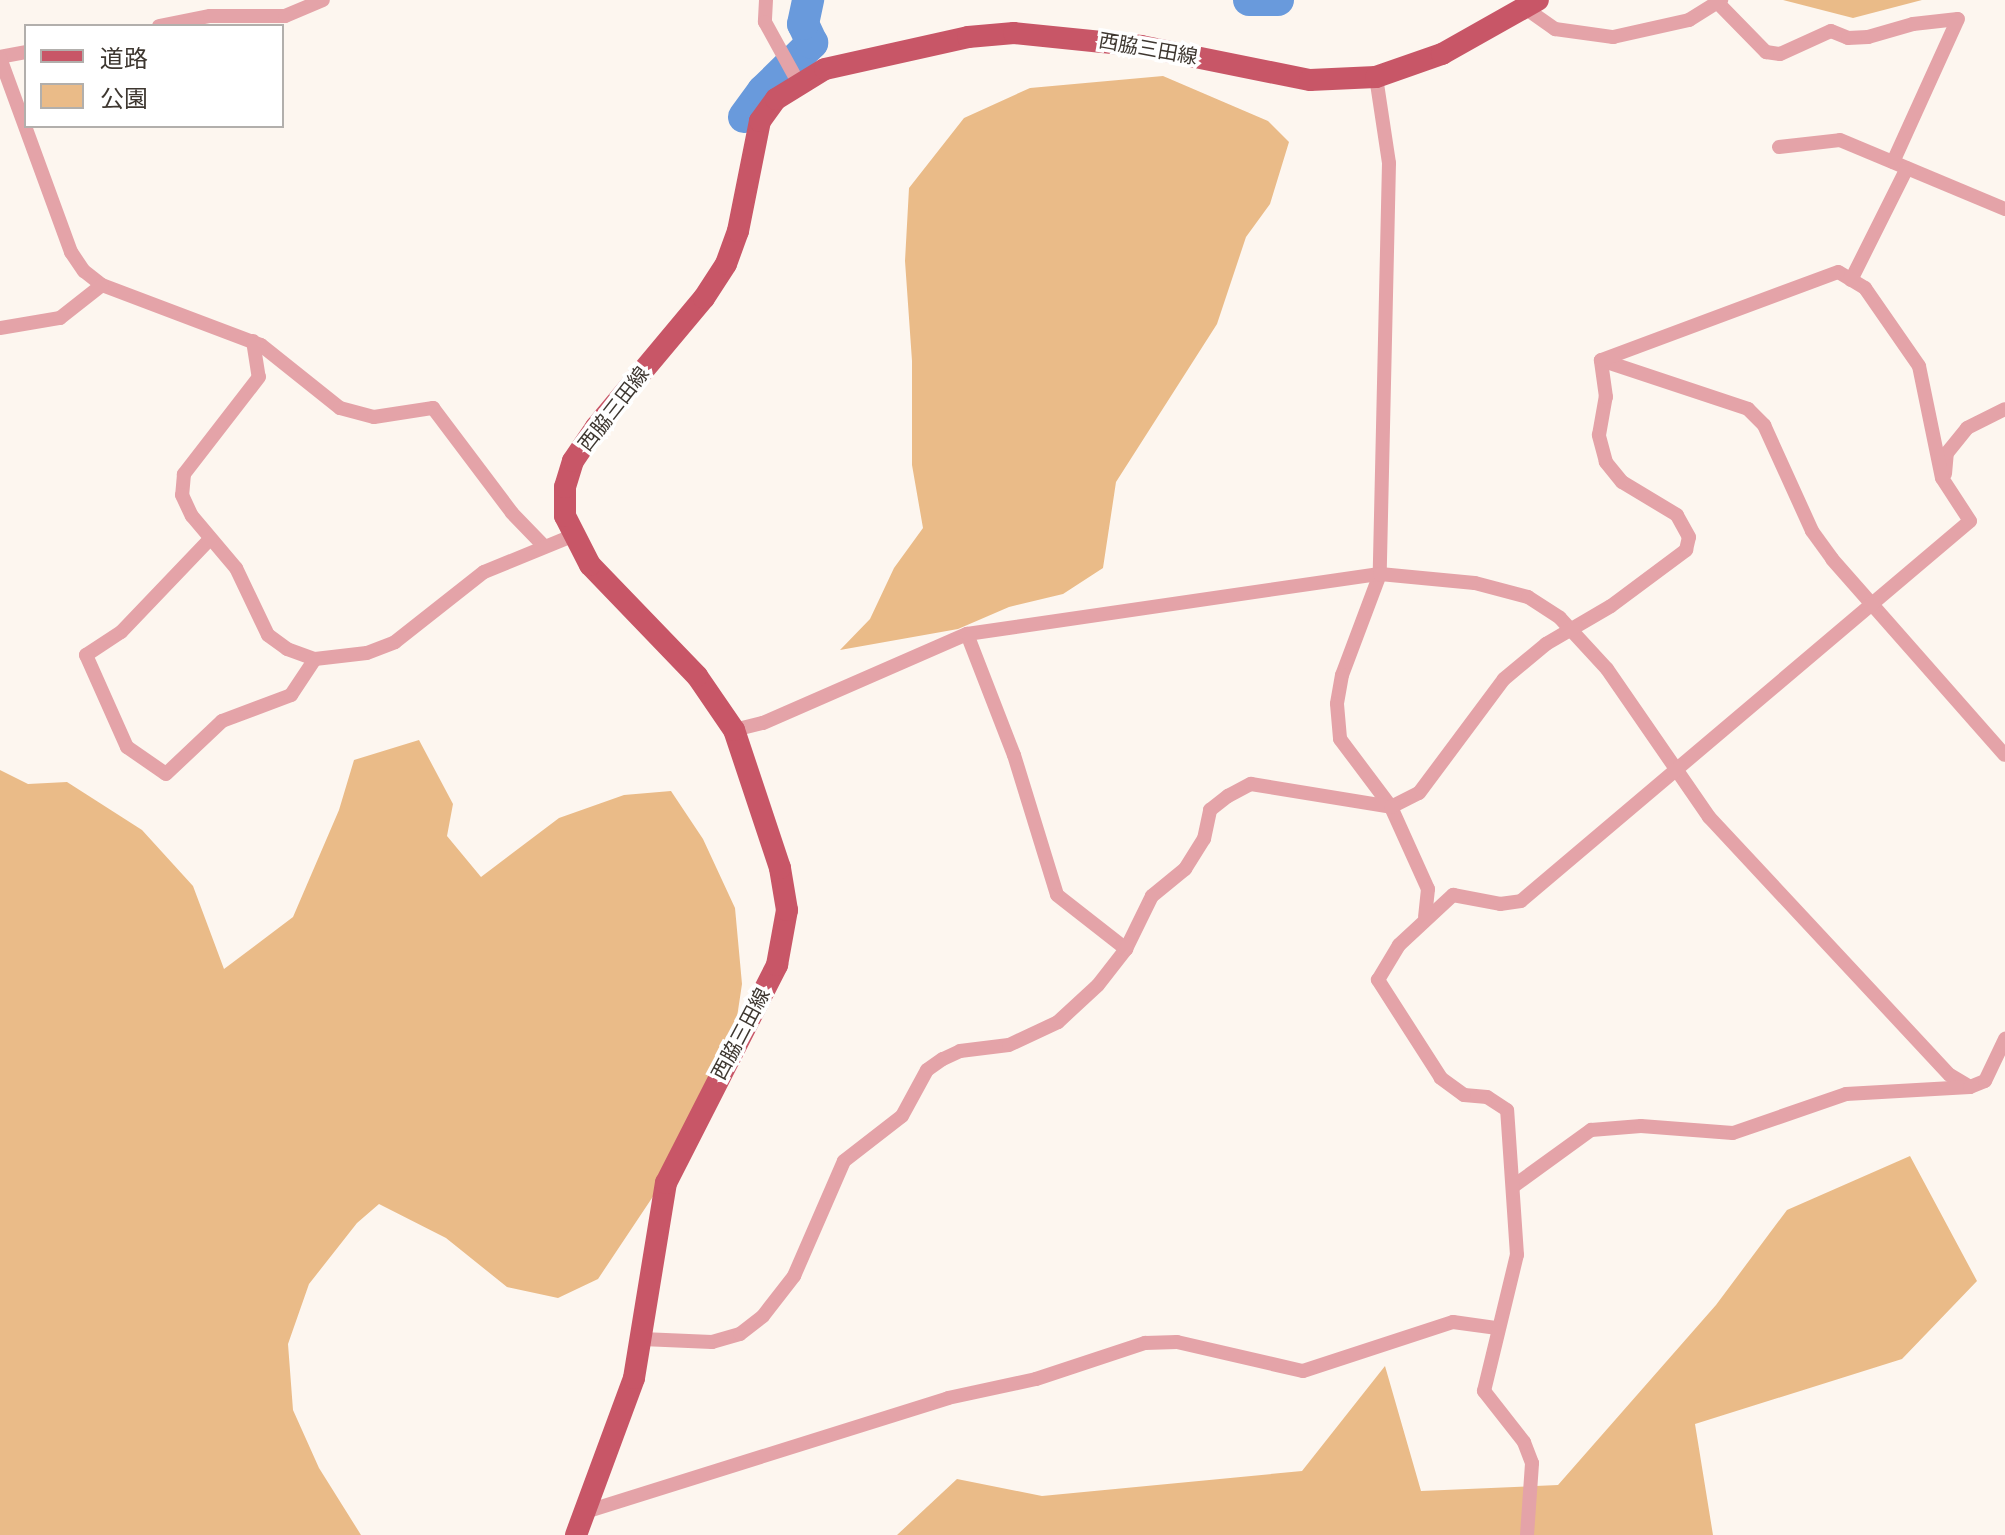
<!DOCTYPE html>
<html>
<head>
<meta charset="utf-8">
<style>
  body { margin:0 }
  #map { position:relative; width:2005px; height:1535px; overflow:hidden; background:#fdf6ef; font-family:"Public Sans","Noto Sans JP",sans-serif }
  div>[style] { position:absolute }
  [style*='--x'] { left:calc(var(--x)*1px); top:calc(var(--y)*1px); width:calc(var(--w)*1px); rotate:calc(var(--a)*1deg) }
  .green>* { inset:0; background:#eabb88 }
  .river>* { height:32px; margin:-16px; padding:0 16px; transform-origin:16px; border-radius:16px; background:#699adc }
  .minor>* { height:14px; margin:-7px; padding:0 7px; transform-origin:7px; border-radius:7px; background:#e4a3a8 }
  .primary>* { height:22px; margin:-11px; padding:0 11px; transform-origin:11px; border-radius:11px; background:#c85667 }
  span { translate:-50% -50%; white-space:nowrap; text-align:center; line-height:1.15; -webkit-text-stroke:7px #fff; paint-order:stroke }
  .street-label { font-size:20px; color:#3e3730 }
  .legend { position:absolute; left:24px; top:24px; width:260px; height:104px; box-sizing:border-box; background:#fff; border:2px solid #b2afac; margin:0; padding:10px 14px; list-style:none; font-size:24px; color:#3e3730 }
  .legend li { display:flex; align-items:center; gap:16px; height:40px }
  .legend b { width:40px; border:2px solid #b2afac }
</style>
</head>
<body>
<div id="map">
  <div class="green">
    <i style="clip-path:polygon(1783px 0,1922px 0,1853px 18px)"></i>
    <i style="clip-path:polygon(1163px 76px,1268px 121px,1289px 142px,1270px 204px,1246px 237px,1217px 324px,1116px 482px,1103px 568px,1063px 594px,1009px 607px,958px 629px,840px 650px,870px 619px,894px 568px,923px 528px,912px 465px,912px 361px,905px 261px,909px 188px,964px 118px,1030px 88px)"></i>
    <i style="clip-path:polygon(419px 740px,453px 804px,447px 836px,481px 877px,559px 818px,624px 795px,671px 791px,703px 839px,735px 908px,742px 984px,733px 1044px,670px 1171px,598px 1279px,558px 1298px,507px 1287px,446px 1238px,379px 1204px,357px 1223px,309px 1284px,288px 1344px,293px 1410px,319px 1468px,361px 1535px,0 1535px,0 770px,28px 784px,67px 782px,142px 830px,193px 886px,224px 969px,293px 917px,339px 810px,354px 760px)"></i>
    <i style="clip-path:polygon(1910px 1156px,1977px 1281px,1902px 1359px,1695px 1424px,1713px 1535px,897px 1535px,957px 1479px,1042px 1496px,1302px 1471px,1385px 1366px,1421px 1491px,1558px 1485px,1716px 1305px,1787px 1210px)"></i>
  </div>
  <div class="river">
    <i style="--x:1249;--y:0;--w:29;--a:0"></i>
    <i style="--x:744;--y:117;--w:32;--a:-54"></i>
    <i style="--x:763;--y:91;--w:69;--a:-44.4"></i>
    <i style="--x:812;--y:43;--w:21;--a:-115"></i>
    <i style="--x:803;--y:24;--w:25;--a:-78"></i>
  </div>
  <div class="minor">
    <i style="--x:766;--y:0;--w:22;--a:93"></i>
    <i style="--x:765;--y:22;--w:68;--a:61.2"></i>
    <i style="--x:1718;--y:3;--w:69;--a:45.6"></i>
    <i style="--x:1766;--y:52;--w:14;--a:8"></i>
    <i style="--x:1780;--y:54;--w:56;--a:-24.3"></i>
    <i style="--x:1831;--y:31;--w:18;--a:22"></i>
    <i style="--x:1848;--y:38;--w:20;--a:-3"></i>
    <i style="--x:1868;--y:37;--w:47;--a:-16.1"></i>
    <i style="--x:1913;--y:24;--w:45;--a:-6.3"></i>
    <i style="--x:1525;--y:8;--w:37;--a:35"></i>
    <i style="--x:1555;--y:29;--w:59;--a:7.9"></i>
    <i style="--x:1613;--y:37;--w:78;--a:-12.6"></i>
    <i style="--x:1689;--y:20;--w:38;--a:-32"></i>
    <i style="--x:159;--y:26;--w:52;--a:-11.1"></i>
    <i style="--x:210;--y:16;--w:75;--a:0"></i>
    <i style="--x:285;--y:16;--w:41;--a:-22.8"></i>
    <i style="--x:0;--y:57;--w:26;--a:-11"></i>
    <i style="--x:0;--y:58;--w:207;--a:69.9"></i>
    <i style="--x:71;--y:252;--w:23;--a:56"></i>
    <i style="--x:84;--y:271;--w:23;--a:38"></i>
    <i style="--x:102;--y:285;--w:170;--a:20.7"></i>
    <i style="--x:261;--y:345;--w:101;--a:38.6"></i>
    <i style="--x:340;--y:408;--w:35;--a:15"></i>
    <i style="--x:374;--y:417;--w:60;--a:-8.7"></i>
    <i style="--x:433;--y:408;--w:131;--a:53"></i>
    <i style="--x:512;--y:513;--w:46;--a:45.9"></i>
    <i style="--x:1376;--y:77;--w:87;--a:81.4"></i>
    <i style="--x:1389;--y:163;--w:411;--a:91.3"></i>
    <i style="--x:1380;--y:574;--w:108;--a:110.6"></i>
    <i style="--x:1342;--y:675;--w:29;--a:100"></i>
    <i style="--x:1337;--y:704;--w:35;--a:85"></i>
    <i style="--x:1340;--y:739;--w:85;--a:53.1"></i>
    <i style="--x:1391;--y:807;--w:90;--a:65.7"></i>
    <i style="--x:1428;--y:889;--w:28;--a:96"></i>
    <i style="--x:1779;--y:147;--w:61;--a:-6.5"></i>
    <i style="--x:1840;--y:140;--w:179;--a:22.7"></i>
    <i style="--x:1893;--y:162;--w:157;--a:-65.6"></i>
    <i style="--x:1851;--y:280;--w:125;--a:-63.4"></i>
    <i style="--x:0;--y:328;--w:61;--a:-9.5"></i>
    <i style="--x:60;--y:318;--w:53;--a:-38.2"></i>
    <i style="--x:253;--y:341;--w:36;--a:81"></i>
    <i style="--x:259;--y:377;--w:123;--a:127.7"></i>
    <i style="--x:184;--y:474;--w:21;--a:95"></i>
    <i style="--x:182;--y:495;--w:23;--a:65"></i>
    <i style="--x:192;--y:516;--w:68;--a:49.8"></i>
    <i style="--x:236;--y:568;--w:74;--a:64.5"></i>
    <i style="--x:268;--y:635;--w:24;--a:36"></i>
    <i style="--x:287;--y:649;--w:30;--a:20"></i>
    <i style="--x:315;--y:659;--w:52;--a:-6.6"></i>
    <i style="--x:367;--y:653;--w:30;--a:-21"></i>
    <i style="--x:395;--y:642;--w:113;--a:-38.2"></i>
    <i style="--x:484;--y:572;--w:95;--a:-22.2"></i>
    <i style="--x:1601;--y:360;--w:155;--a:18.4"></i>
    <i style="--x:1748;--y:409;--w:23;--a:45"></i>
    <i style="--x:1764;--y:425;--w:116;--a:65.6"></i>
    <i style="--x:1812;--y:531;--w:34;--a:54"></i>
    <i style="--x:1832;--y:559;--w:261;--a:48.6"></i>
    <i style="--x:1945;--y:474;--w:21;--a:-85"></i>
    <i style="--x:1947;--y:453;--w:32;--a:-51"></i>
    <i style="--x:1967;--y:428;--w:42;--a:-26.6"></i>
    <i style="--x:210;--y:539;--w:129;--a:133.7"></i>
    <i style="--x:121;--y:632;--w:42;--a:146.7"></i>
    <i style="--x:86;--y:655;--w:101;--a:66"></i>
    <i style="--x:127;--y:747;--w:47;--a:34.7"></i>
    <i style="--x:166;--y:774;--w:77;--a:-43.4"></i>
    <i style="--x:222;--y:721;--w:74;--a:-20.6"></i>
    <i style="--x:291;--y:695;--w:43;--a:-56.3"></i>
    <i style="--x:967;--y:634;--w:130;--a:68.8"></i>
    <i style="--x:1014;--y:755;--w:146;--a:72.9"></i>
    <i style="--x:1057;--y:895;--w:88;--a:38"></i>
    <i style="--x:734;--y:730;--w:30;--a:-14"></i>
    <i style="--x:763;--y:723;--w:223;--a:-23.6"></i>
    <i style="--x:967;--y:634;--w:417;--a:-8.3"></i>
    <i style="--x:1380;--y:574;--w:95;--a:5.4"></i>
    <i style="--x:1475;--y:583;--w:55;--a:14.8"></i>
    <i style="--x:1528;--y:597;--w:38;--a:33"></i>
    <i style="--x:1560;--y:618;--w:69;--a:47.3"></i>
    <i style="--x:1607;--y:669;--w:180;--a:55.4"></i>
    <i style="--x:1709;--y:817;--w:353;--a:47"></i>
    <i style="--x:1950;--y:1075;--w:23;--a:31"></i>
    <i style="--x:1515;--y:1185;--w:94;--a:-35.9"></i>
    <i style="--x:1591;--y:1130;--w:50;--a:-4.6"></i>
    <i style="--x:1641;--y:1126;--w:92;--a:4.4"></i>
    <i style="--x:1733;--y:1133;--w:120;--a:-19"></i>
    <i style="--x:1846;--y:1094;--w:124;--a:-3.2"></i>
    <i style="--x:1970;--y:1087;--w:16;--a:-22"></i>
    <i style="--x:1985;--y:1081;--w:47;--a:-64.5"></i>
    <i style="--x:642;--y:1339;--w:70;--a:2.5"></i>
    <i style="--x:712;--y:1342;--w:29;--a:-16"></i>
    <i style="--x:740;--y:1334;--w:29;--a:-38"></i>
    <i style="--x:763;--y:1316;--w:51;--a:-52.2"></i>
    <i style="--x:794;--y:1276;--w:125;--a:-66.5"></i>
    <i style="--x:844;--y:1161;--w:73;--a:-37.8"></i>
    <i style="--x:902;--y:1116;--w:52;--a:-61.5"></i>
    <i style="--x:927;--y:1070;--w:19;--a:-35"></i>
    <i style="--x:943;--y:1059;--w:19;--a:-25"></i>
    <i style="--x:960;--y:1051;--w:49;--a:-7"></i>
    <i style="--x:1009;--y:1045;--w:54;--a:-25.1"></i>
    <i style="--x:1058;--y:1022;--w:54;--a:-42.8"></i>
    <i style="--x:1098;--y:985;--w:46;--a:-52.1"></i>
    <i style="--x:1126;--y:949;--w:59;--a:-63.9"></i>
    <i style="--x:1152;--y:896;--w:43;--a:-39.3"></i>
    <i style="--x:1185;--y:869;--w:36;--a:-58"></i>
    <i style="--x:1204;--y:839;--w:30;--a:-78"></i>
    <i style="--x:1210;--y:810;--w:23;--a:-38"></i>
    <i style="--x:1228;--y:796;--w:26;--a:-28"></i>
    <i style="--x:1251;--y:784;--w:142;--a:9.3"></i>
    <i style="--x:1391;--y:807;--w:31;--a:-27"></i>
    <i style="--x:1419;--y:793;--w:142;--a:-53.3"></i>
    <i style="--x:1504;--y:679;--w:55;--a:-39.8"></i>
    <i style="--x:1546;--y:644;--w:75;--a:-30.3"></i>
    <i style="--x:1611;--y:606;--w:94;--a:-36.7"></i>
    <i style="--x:1686;--y:550;--w:13;--a:-77"></i>
    <i style="--x:1689;--y:537;--w:25;--a:-119"></i>
    <i style="--x:1677;--y:515;--w:64;--a:-149"></i>
    <i style="--x:1622;--y:482;--w:26;--a:-129"></i>
    <i style="--x:1606;--y:462;--w:28;--a:-105"></i>
    <i style="--x:1599;--y:435;--w:39;--a:-80"></i>
    <i style="--x:1606;--y:397;--w:37;--a:-98"></i>
    <i style="--x:585;--y:1512;--w:380;--a:-17.4"></i>
    <i style="--x:948;--y:1398;--w:90;--a:-12.2"></i>
    <i style="--x:1036;--y:1379;--w:115;--a:-18.3"></i>
    <i style="--x:1145;--y:1343;--w:32;--a:-2"></i>
    <i style="--x:1177;--y:1342;--w:129;--a:13"></i>
    <i style="--x:1303;--y:1371;--w:158;--a:-18.1"></i>
    <i style="--x:1453;--y:1322;--w:43;--a:7.9"></i>
    <i style="--x:1527;--y:1535;--w:72;--a:-86"></i>
    <i style="--x:1532;--y:1463;--w:22;--a:-111"></i>
    <i style="--x:1524;--y:1442;--w:65;--a:-128.1"></i>
    <i style="--x:1484;--y:1391;--w:140;--a:-76.4"></i>
    <i style="--x:1517;--y:1255;--w:145;--a:-93.9"></i>
    <i style="--x:1507;--y:1110;--w:24;--a:-147"></i>
    <i style="--x:1487;--y:1097;--w:23;--a:-175"></i>
    <i style="--x:1464;--y:1095;--w:29;--a:-144"></i>
    <i style="--x:1441;--y:1078;--w:117;--a:-122.7"></i>
    <i style="--x:1378;--y:980;--w:41;--a:-59"></i>
    <i style="--x:1399;--y:945;--w:74;--a:-42.8"></i>
    <i style="--x:1453;--y:895;--w:48;--a:10.8"></i>
    <i style="--x:1500;--y:904;--w:21;--a:-8"></i>
    <i style="--x:1521;--y:901;--w:588;--a:-40.24"></i>
    <i style="--x:1970;--y:521;--w:51;--a:-123.1"></i>
    <i style="--x:1942;--y:478;--w:114;--a:-101.6"></i>
    <i style="--x:1919;--y:366;--w:95;--a:-124.7"></i>
    <i style="--x:1865;--y:288;--w:31;--a:-149"></i>
    <i style="--x:1838;--y:272;--w:253;--a:159.6"></i>
  </div>
  <div class="primary">
    <i style="--x:576;--y:1535;--w:167;--a:-69.7"></i>
    <i style="--x:634;--y:1378;--w:198;--a:-80.7"></i>
    <i style="--x:666;--y:1183;--w:245;--a:-63"></i>
    <i style="--x:777;--y:965;--w:56;--a:-79.7"></i>
    <i style="--x:787;--y:910;--w:43;--a:-99.5"></i>
    <i style="--x:780;--y:868;--w:145;--a:-108.4"></i>
    <i style="--x:734;--y:730;--w:65;--a:-124.4"></i>
    <i style="--x:697;--y:676;--w:154;--a:-133.9"></i>
    <i style="--x:590;--y:565;--w:55;--a:-117"></i>
    <i style="--x:565;--y:516;--w:29;--a:-90"></i>
    <i style="--x:565;--y:487;--w:27;--a:-73"></i>
    <i style="--x:573;--y:461;--w:41;--a:-55.9"></i>
    <i style="--x:596;--y:427;--w:168;--a:-50.1"></i>
    <i style="--x:704;--y:298;--w:40;--a:-57.1"></i>
    <i style="--x:726;--y:264;--w:35;--a:-70"></i>
    <i style="--x:738;--y:231;--w:112;--a:-78.7"></i>
    <i style="--x:760;--y:121;--w:27;--a:-54"></i>
    <i style="--x:776;--y:99;--w:57;--a:-31.5"></i>
    <i style="--x:825;--y:69;--w:147;--a:-12.6"></i>
    <i style="--x:968;--y:37;--w:46;--a:-5"></i>
    <i style="--x:1014;--y:33;--w:128;--a:5.8"></i>
    <i style="--x:1141;--y:46;--w:172;--a:11.4"></i>
    <i style="--x:1310;--y:80;--w:66;--a:-2.6"></i>
    <i style="--x:1376;--y:77;--w:70;--a:-19.2"></i>
    <i style="--x:1442;--y:54;--w:110;--a:-29.4"></i>
  </div>
  <div class="street-label">
    <span style="left:1148px;top:49px;rotate:10deg">西脇三田線</span>
    <span style="left:614px;top:409px;rotate:-52deg">西脇三田線</span>
    <span style="left:741px;top:1034px;rotate:-62deg">西脇三田線</span>
  </div>
  <ul class="legend">
  <li><b style="height:10px;background:#c85667"></b>道路</li>
  <li><b style="height:22px;background:#eabb88"></b>公園</li>
  </ul>
</div>
</body>
</html>
